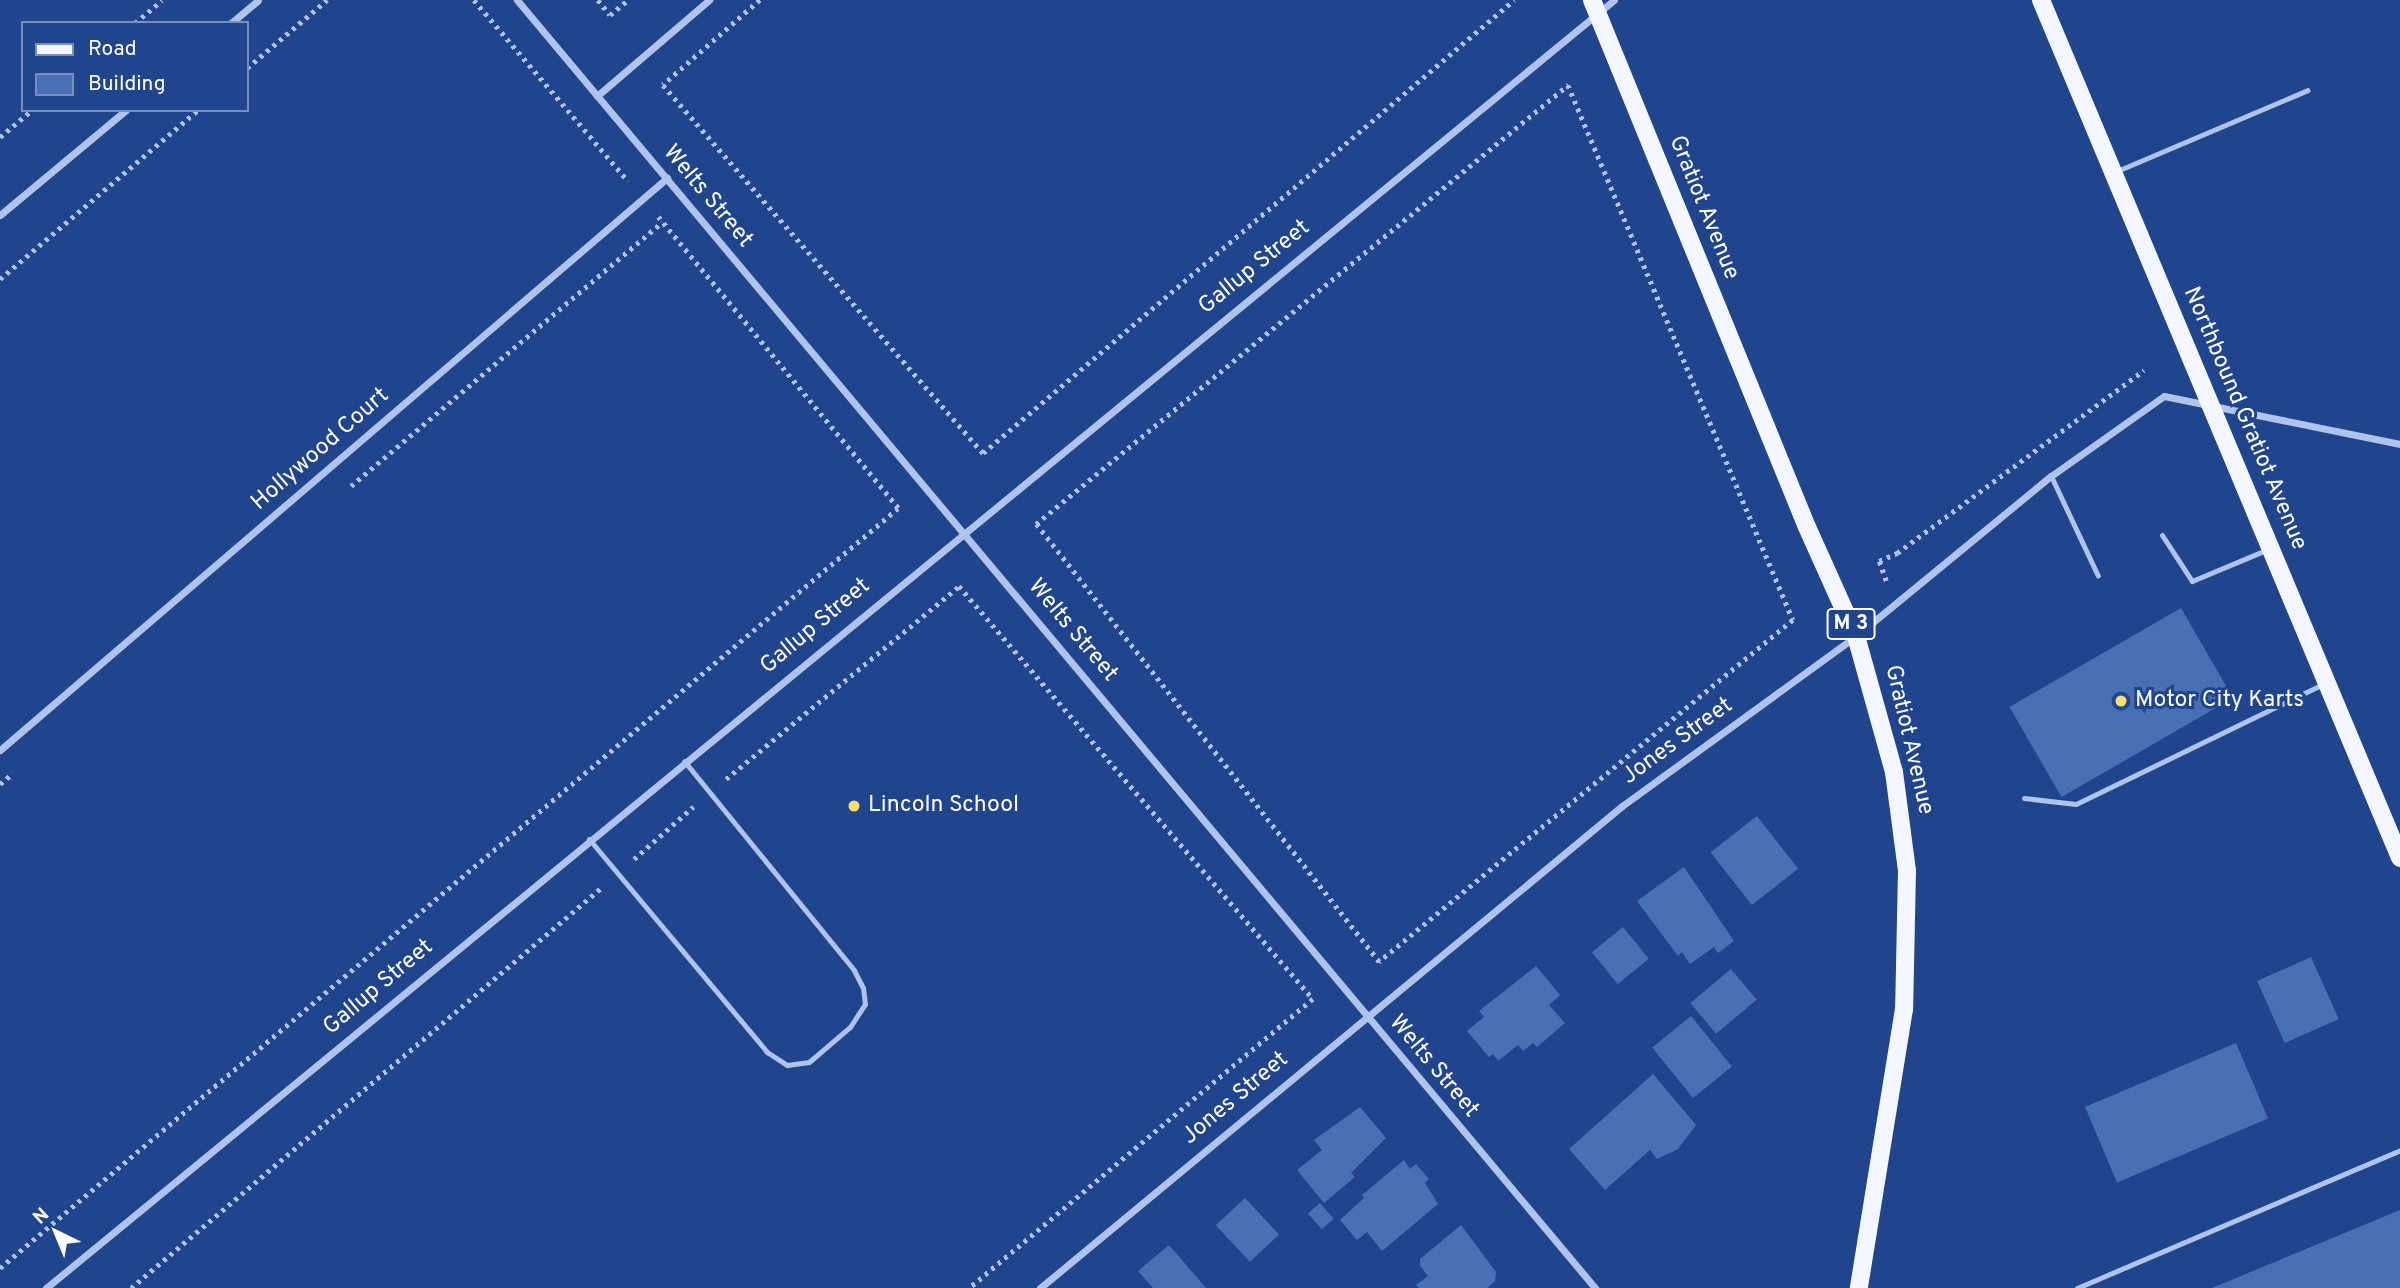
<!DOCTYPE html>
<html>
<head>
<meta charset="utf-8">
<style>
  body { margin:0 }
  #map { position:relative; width:2400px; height:1288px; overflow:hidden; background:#20458d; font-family:Overpass,sans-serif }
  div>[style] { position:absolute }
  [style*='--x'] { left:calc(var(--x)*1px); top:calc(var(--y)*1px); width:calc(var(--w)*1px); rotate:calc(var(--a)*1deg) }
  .building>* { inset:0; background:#496fb5; transform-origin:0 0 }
  .path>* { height:4.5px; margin-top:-2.25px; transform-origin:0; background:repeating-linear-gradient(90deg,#aec4ec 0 3.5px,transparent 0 8.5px) }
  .service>* { height:5px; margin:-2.5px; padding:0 2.5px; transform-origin:2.5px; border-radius:2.5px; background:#aec4ec }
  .minor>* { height:7px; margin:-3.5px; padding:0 3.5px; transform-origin:3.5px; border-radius:3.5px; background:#aec4ec }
  .primary>* { height:18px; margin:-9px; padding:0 9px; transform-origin:9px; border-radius:9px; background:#f4f7ff }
  .dots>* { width:19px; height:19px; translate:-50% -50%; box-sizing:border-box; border:4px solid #20458d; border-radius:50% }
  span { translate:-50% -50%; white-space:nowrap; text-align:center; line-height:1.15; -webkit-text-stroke:6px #20458d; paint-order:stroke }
  .shield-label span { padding:2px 5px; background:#20458d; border:2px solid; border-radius:5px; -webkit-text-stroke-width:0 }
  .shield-label { font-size:21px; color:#fff; font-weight:700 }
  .street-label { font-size:23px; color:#fff }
  .poi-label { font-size:23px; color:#fff }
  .left { translate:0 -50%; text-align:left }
  .legend { position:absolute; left:21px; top:21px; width:228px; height:91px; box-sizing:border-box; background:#20458d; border:2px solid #798fbb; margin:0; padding:9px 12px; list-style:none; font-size:21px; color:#fff }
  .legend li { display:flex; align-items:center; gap:14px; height:35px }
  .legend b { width:35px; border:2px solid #798fbb }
  .north { position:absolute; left:21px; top:1197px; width:70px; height:70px; -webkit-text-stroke:5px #20458d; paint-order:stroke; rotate:317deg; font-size:19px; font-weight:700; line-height:28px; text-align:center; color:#fff }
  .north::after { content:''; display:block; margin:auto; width:24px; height:32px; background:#fff; clip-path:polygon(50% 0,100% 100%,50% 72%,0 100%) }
</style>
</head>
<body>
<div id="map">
  <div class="building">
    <i style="left:2181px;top:608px;width:104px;height:198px;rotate:60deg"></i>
    <i style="left:1757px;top:816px;width:67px;height:59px;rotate:52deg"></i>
    <i style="clip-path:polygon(1684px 867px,1734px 941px,1718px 953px,1714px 947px,1690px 964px,1682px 952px,1678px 956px,1637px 901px)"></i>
    <i style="left:1623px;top:927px;width:41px;height:40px;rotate:51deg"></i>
    <i style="left:2311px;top:957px;width:68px;height:59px;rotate:66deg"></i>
    <i style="clip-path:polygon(1536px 966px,1560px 995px,1549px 1005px,1565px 1023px,1537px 1047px,1533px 1043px,1523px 1051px,1518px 1045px,1498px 1061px,1493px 1054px,1489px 1057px,1467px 1031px,1484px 1017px,1479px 1011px)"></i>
    <i style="left:1731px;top:969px;width:40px;height:53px;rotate:50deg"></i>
    <i style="left:1691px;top:1016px;width:65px;height:50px;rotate:51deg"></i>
    <i style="left:2236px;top:1043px;width:82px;height:164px;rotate:67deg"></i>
    <i style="clip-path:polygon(1653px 1074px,1696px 1125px,1678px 1149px,1657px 1159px,1650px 1150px,1605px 1190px,1569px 1149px)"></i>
    <i style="clip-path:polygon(1360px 1107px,1386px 1138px,1351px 1173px,1355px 1177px,1324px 1203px,1297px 1170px,1322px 1150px,1314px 1140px)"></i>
    <i style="clip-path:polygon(1404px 1160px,1410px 1169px,1416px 1164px,1429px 1179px,1425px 1183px,1438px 1204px,1382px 1251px,1367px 1232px,1357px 1240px,1340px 1220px,1364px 1198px,1362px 1195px)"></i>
    <i style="left:1245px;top:1198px;width:50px;height:40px;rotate:47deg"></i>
    <i style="left:1320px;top:1203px;width:21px;height:16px;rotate:49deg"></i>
    <i style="clip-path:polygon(2400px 1210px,2400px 1288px,2212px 1288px)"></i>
    <i style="clip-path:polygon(1461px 1225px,1496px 1272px,1495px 1281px,1487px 1288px,1419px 1288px,1416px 1285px,1428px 1276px,1420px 1266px,1420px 1259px)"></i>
    <i style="clip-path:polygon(1169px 1245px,1206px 1288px,1153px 1288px,1138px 1271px)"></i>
  </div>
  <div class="path">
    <i style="--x:474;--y:0;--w:238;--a:49.6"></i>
    <i style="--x:598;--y:0;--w:19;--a:51"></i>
    <i style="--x:610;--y:15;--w:23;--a:-40"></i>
    <i style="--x:760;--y:0;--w:129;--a:138.8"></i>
    <i style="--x:663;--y:85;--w:488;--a:49"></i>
    <i style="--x:983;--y:453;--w:698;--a:-40.47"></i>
    <i style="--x:135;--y:23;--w:35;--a:-40"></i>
    <i style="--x:247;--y:68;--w:105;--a:-40.4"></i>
    <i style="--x:1568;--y:85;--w:580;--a:67.19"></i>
    <i style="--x:1793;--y:620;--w:537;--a:140.44"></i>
    <i style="--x:1379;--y:962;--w:556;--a:-128.06"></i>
    <i style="--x:1036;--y:524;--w:690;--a:-39.53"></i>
    <i style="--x:0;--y:137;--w:42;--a:-40.2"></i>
    <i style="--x:0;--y:279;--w:260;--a:-40.5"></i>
    <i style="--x:351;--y:486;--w:408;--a:-40.3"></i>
    <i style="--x:1886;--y:581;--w:21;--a:-109"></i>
    <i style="--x:1879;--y:561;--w:20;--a:-24"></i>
    <i style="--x:1897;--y:553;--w:307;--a:-36.5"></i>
    <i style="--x:726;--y:779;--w:303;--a:-39.6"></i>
    <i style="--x:959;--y:586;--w:544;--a:49.4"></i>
    <i style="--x:1313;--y:999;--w:449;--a:139.9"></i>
    <i style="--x:0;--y:784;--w:17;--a:-40"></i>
    <i style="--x:634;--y:859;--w:79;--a:-41.4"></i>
    <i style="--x:0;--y:1268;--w:1176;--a:-40.24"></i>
    <i style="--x:898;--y:508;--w:377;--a:-129.5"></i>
    <i style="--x:131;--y:1288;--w:617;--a:-40.4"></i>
  </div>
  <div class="service">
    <i style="--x:2117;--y:171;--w:207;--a:-23"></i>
    <i style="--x:2051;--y:476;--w:110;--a:64.8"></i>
    <i style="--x:2162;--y:535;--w:55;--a:56.9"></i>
    <i style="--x:2192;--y:581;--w:80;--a:-22.7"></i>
    <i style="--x:2024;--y:798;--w:52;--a:6.6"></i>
    <i style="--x:2076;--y:804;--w:277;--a:-25.9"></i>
    <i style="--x:589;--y:839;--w:278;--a:50.1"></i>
    <i style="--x:767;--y:1052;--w:24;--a:33"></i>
    <i style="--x:787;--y:1065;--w:22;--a:-8"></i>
    <i style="--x:809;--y:1062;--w:54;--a:-40.5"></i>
    <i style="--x:850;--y:1027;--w:27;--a:-57"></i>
    <i style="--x:865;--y:1004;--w:16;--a:-97"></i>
    <i style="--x:863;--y:988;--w:20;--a:-117"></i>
    <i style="--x:854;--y:970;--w:269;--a:-129.1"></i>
    <i style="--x:2077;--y:1288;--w:351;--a:-23.1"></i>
  </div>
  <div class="minor">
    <i style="--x:517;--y:0;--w:1680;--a:50.07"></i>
    <i style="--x:231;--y:23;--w:35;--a:-40"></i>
    <i style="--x:597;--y:96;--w:148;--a:-40.6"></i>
    <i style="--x:0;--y:215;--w:164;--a:-39.8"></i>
    <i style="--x:0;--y:750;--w:879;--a:-40.62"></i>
    <i style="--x:46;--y:1288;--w:2029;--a:-39.4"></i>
    <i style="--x:1040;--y:1288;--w:756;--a:-39.63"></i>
    <i style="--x:1622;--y:806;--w:289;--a:-36"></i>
    <i style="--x:1856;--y:636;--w:252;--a:-39.4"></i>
    <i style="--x:2051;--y:476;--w:138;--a:-35.3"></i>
    <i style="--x:2164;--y:396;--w:241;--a:11.5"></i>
  </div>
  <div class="primary">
    <i style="--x:1592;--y:0;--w:569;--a:67.81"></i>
    <i style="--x:1807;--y:527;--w:120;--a:65.8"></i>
    <i style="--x:1856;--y:636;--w:141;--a:74.4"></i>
    <i style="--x:1894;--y:772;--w:100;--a:82.5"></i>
    <i style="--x:1907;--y:871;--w:138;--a:91.2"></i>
    <i style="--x:1904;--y:1009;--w:283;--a:99.2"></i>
    <i style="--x:2041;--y:0;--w:930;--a:67.29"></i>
  </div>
  <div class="dots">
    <i style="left:2121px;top:701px;background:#f9df6f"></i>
    <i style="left:854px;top:806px;background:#f9df6f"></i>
  </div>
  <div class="shield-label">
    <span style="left:1851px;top:624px">M 3</span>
  </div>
  <div class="street-label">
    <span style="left:707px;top:197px;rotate:50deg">Welts Street</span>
    <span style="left:1703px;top:208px;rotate:68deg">Gratiot Avenue</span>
    <span style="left:1255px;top:268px;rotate:-39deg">Gallup Street</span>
    <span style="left:2244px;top:419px;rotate:67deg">Northbound Gratiot Avenue</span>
    <span style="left:321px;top:450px;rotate:-41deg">Hollywood Court</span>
    <span style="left:816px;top:627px;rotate:-40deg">Gallup Street</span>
    <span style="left:1072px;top:631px;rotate:50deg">Welts Street</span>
    <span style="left:1908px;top:740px;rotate:77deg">Gratiot Avenue</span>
    <span style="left:1678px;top:742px;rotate:-36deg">Jones Street</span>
    <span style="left:379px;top:988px;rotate:-40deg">Gallup Street</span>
    <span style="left:1433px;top:1067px;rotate:50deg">Welts Street</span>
    <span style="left:1236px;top:1099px;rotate:-40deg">Jones Street</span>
  </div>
  <div class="poi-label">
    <span class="left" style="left:2135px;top:701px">Motor City Karts</span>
    <span class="left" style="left:868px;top:806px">Lincoln School</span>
  </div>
  <ul class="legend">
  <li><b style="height:9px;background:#f4f7ff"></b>Road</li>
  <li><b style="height:19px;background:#496fb5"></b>Building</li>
  </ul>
  <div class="north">N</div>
</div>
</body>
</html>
